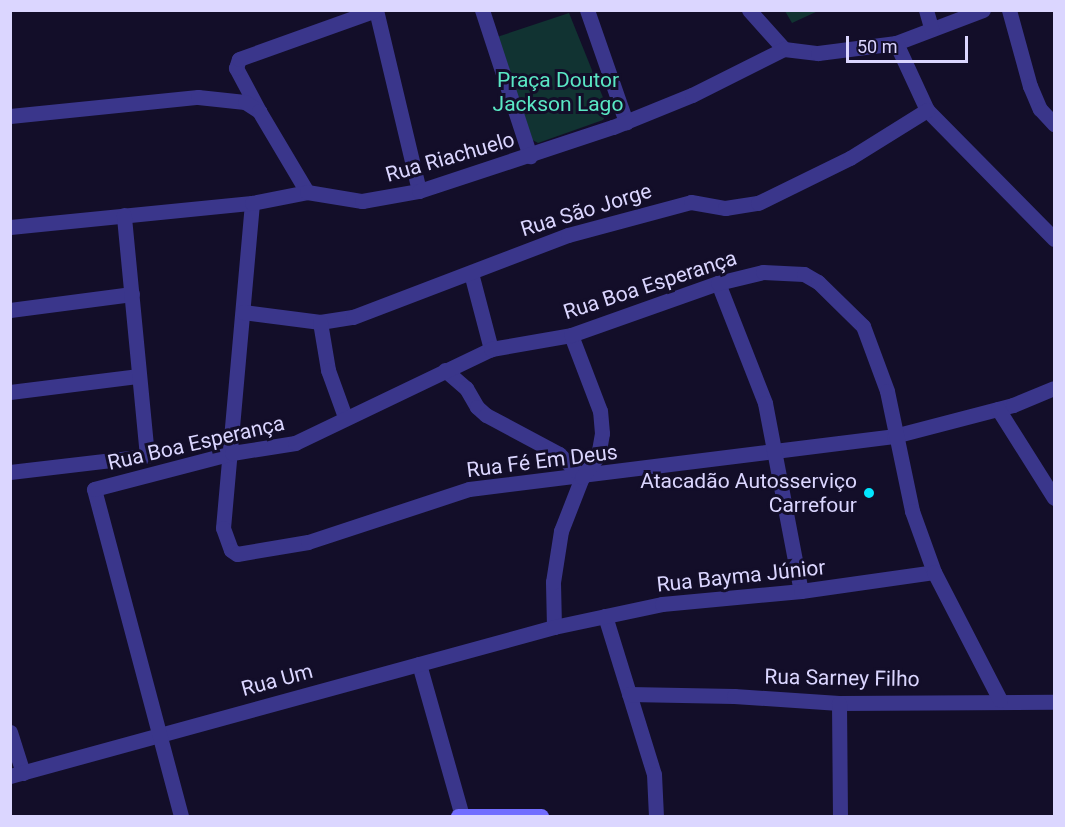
<!DOCTYPE html>
<html>
<head>
<meta charset="utf-8">
<style>
  body { margin:0 }
  #map { position:relative; width:1065px; height:827px; overflow:hidden; background:#130e29; font-family:Roboto,sans-serif }
  div>[style] { position:absolute }
  [style*='--x'] { left:calc(var(--x)*1px); top:calc(var(--y)*1px); width:calc(var(--w)*1px); rotate:calc(var(--a)*1deg) }
  .green>* { inset:0; background:#113332 }
  .minor>* { height:15px; margin:-7.5px; padding:0 7.5px; transform-origin:7.5px; border-radius:7.5px; background:#3a368b }
  .secondary>* { height:15px; margin:-7.5px; padding:0 7.5px; transform-origin:7.5px; border-radius:7.5px; background:#716dff }
  .dots>* { width:16px; height:16px; translate:-50% -50%; box-sizing:border-box; border:3px solid #130e29; border-radius:50% }
  span { translate:-50% -50%; white-space:nowrap; text-align:center; line-height:1.15; -webkit-text-stroke:6px #130e29; paint-order:stroke }
  .park-label { font-size:21px; color:#5ae7c4 }
  .street-label { font-size:21px; color:#dbd6ff }
  .poi-label { font-size:21px; color:#dbd6ff }
  .right { translate:-100% -50%; text-align:right }
  .frame { position:absolute; inset:0; border:12px solid #dbd6ff; pointer-events:none }
  .scale { position:absolute; left:846px; top:36px; width:122px; height:27px; box-sizing:border-box; border:3px solid #dbd6ff; border-top:0; padding-left:8px; font-size:18px; line-height:21px; white-space:nowrap; color:#dbd6ff; -webkit-text-stroke:4px #130e29; paint-order:stroke }
</style>
</head>
<body>
<div id="map">
  <div class="green">
    <i style="clip-path:polygon(785px 11px,818px 11px,792px 23px)"></i>
    <i style="clip-path:polygon(569px 13px,606px 105px,606px 115px,603px 120px,538px 143px,529px 138px,497px 37px)"></i>
  </div>
  <div class="minor">
    <i style="--x:376;--y:10;--w:186;--a:76.6"></i>
    <i style="--x:482;--y:10;--w:154;--a:71.8"></i>
    <i style="--x:587;--y:10;--w:119;--a:70.8"></i>
    <i style="--x:749;--y:10;--w:52;--a:48.1"></i>
    <i style="--x:784;--y:49;--w:34;--a:7"></i>
    <i style="--x:818;--y:53;--w:79;--a:-7.3"></i>
    <i style="--x:896;--y:43;--w:93;--a:-20.8"></i>
    <i style="--x:926;--y:10;--w:19;--a:74"></i>
    <i style="--x:1009;--y:10;--w:79;--a:74.6"></i>
    <i style="--x:1030;--y:86;--w:25;--a:67"></i>
    <i style="--x:1040;--y:109;--w:21;--a:47"></i>
    <i style="--x:896;--y:43;--w:74;--a:65.2"></i>
    <i style="--x:927;--y:110;--w:181;--a:45.4"></i>
    <i style="--x:259;--y:111;--w:49;--a:-118.1"></i>
    <i style="--x:236;--y:68;--w:9;--a:-72"></i>
    <i style="--x:239;--y:59;--w:145;--a:-19.7"></i>
    <i style="--x:10;--y:116;--w:189;--a:-5.8"></i>
    <i style="--x:198;--y:97;--w:47;--a:6.1"></i>
    <i style="--x:245;--y:102;--w:17;--a:33"></i>
    <i style="--x:259;--y:111;--w:94;--a:59.3"></i>
    <i style="--x:252;--y:203;--w:326;--a:95.1"></i>
    <i style="--x:223;--y:528;--w:23;--a:70"></i>
    <i style="--x:231;--y:550;--w:7;--a:34"></i>
    <i style="--x:237;--y:554;--w:72;--a:-9.6"></i>
    <i style="--x:308;--y:542;--w:169;--a:-18.2"></i>
    <i style="--x:469;--y:489;--w:428;--a:-7.1"></i>
    <i style="--x:894;--y:436;--w:123;--a:-14.6"></i>
    <i style="--x:1013;--y:405;--w:44;--a:-22.5"></i>
    <i style="--x:10;--y:227;--w:243;--a:-5.7"></i>
    <i style="--x:252;--y:203;--w:56;--a:-11.3"></i>
    <i style="--x:307;--y:192;--w:56;--a:9.3"></i>
    <i style="--x:362;--y:201;--w:58;--a:-10"></i>
    <i style="--x:419;--y:191;--w:204;--a:-18.3"></i>
    <i style="--x:613;--y:127;--w:85;--a:-22.1"></i>
    <i style="--x:692;--y:95;--w:103;--a:-26.6"></i>
    <i style="--x:471;--y:273;--w:79;--a:75.3"></i>
    <i style="--x:718;--y:283;--w:129;--a:68.6"></i>
    <i style="--x:765;--y:403;--w:191;--a:79.2"></i>
    <i style="--x:10;--y:310;--w:123;--a:-7.5"></i>
    <i style="--x:243;--y:312;--w:78;--a:7.4"></i>
    <i style="--x:320;--y:322;--w:33;--a:-9"></i>
    <i style="--x:353;--y:317;--w:230;--a:-20.9"></i>
    <i style="--x:568;--y:235;--w:127;--a:-15"></i>
    <i style="--x:691;--y:202;--w:35;--a:10"></i>
    <i style="--x:725;--y:208;--w:33;--a:-9"></i>
    <i style="--x:758;--y:203;--w:102;--a:-26.1"></i>
    <i style="--x:850;--y:158;--w:91;--a:-31.9"></i>
    <i style="--x:320;--y:322;--w:49;--a:80.5"></i>
    <i style="--x:328;--y:370;--w:50;--a:70.1"></i>
    <i style="--x:445;--y:370;--w:28;--a:41"></i>
    <i style="--x:466;--y:388;--w:22;--a:60"></i>
    <i style="--x:477;--y:407;--w:12;--a:42"></i>
    <i style="--x:486;--y:415;--w:83;--a:28.1"></i>
    <i style="--x:559;--y:454;--w:33;--a:45"></i>
    <i style="--x:10;--y:392;--w:130;--a:-7.1"></i>
    <i style="--x:998;--y:409;--w:105;--a:57.8"></i>
    <i style="--x:10;--y:472;--w:138;--a:-6.7"></i>
    <i style="--x:147;--y:456;--w:242;--a:-95.5"></i>
    <i style="--x:605;--y:616;--w:165;--a:72.8"></i>
    <i style="--x:654;--y:774;--w:42;--a:87.3"></i>
    <i style="--x:554;--y:627;--w:45;--a:-91.3"></i>
    <i style="--x:553;--y:582;--w:52;--a:-81.1"></i>
    <i style="--x:561;--y:531;--w:58;--a:-68.7"></i>
    <i style="--x:582;--y:477;--w:26;--a:-53"></i>
    <i style="--x:598;--y:456;--w:23;--a:-80"></i>
    <i style="--x:602;--y:433;--w:22;--a:-95"></i>
    <i style="--x:600;--y:411;--w:81;--a:-110.9"></i>
    <i style="--x:419;--y:664;--w:158;--a:74.2"></i>
    <i style="--x:629;--y:694;--w:105;--a:1.1"></i>
    <i style="--x:734;--y:696;--w:105;--a:3.8"></i>
    <i style="--x:839;--y:703;--w:215;--a:-0.3"></i>
    <i style="--x:839;--y:703;--w:113;--a:89.5"></i>
    <i style="--x:10;--y:732;--w:43;--a:72.4"></i>
    <i style="--x:10;--y:776;--w:564;--a:-15.32"></i>
    <i style="--x:554;--y:627;--w:110;--a:-12"></i>
    <i style="--x:662;--y:604;--w:140;--a:-5.3"></i>
    <i style="--x:801;--y:591;--w:134;--a:-8.1"></i>
    <i style="--x:181;--y:816;--w:338;--a:-104.9"></i>
    <i style="--x:94;--y:489;--w:143;--a:-14.6"></i>
    <i style="--x:232;--y:453;--w:64;--a:-9"></i>
    <i style="--x:295;--y:443;--w:217;--a:-25.6"></i>
    <i style="--x:491;--y:349;--w:81;--a:-9.9"></i>
    <i style="--x:571;--y:335;--w:156;--a:-19.5"></i>
    <i style="--x:718;--y:283;--w:46;--a:-13.7"></i>
    <i style="--x:763;--y:272;--w:41;--a:2.8"></i>
    <i style="--x:804;--y:274;--w:16;--a:30"></i>
    <i style="--x:818;--y:282;--w:63;--a:44.4"></i>
    <i style="--x:863;--y:326;--w:69;--a:69.7"></i>
    <i style="--x:887;--y:391;--w:123;--a:78.2"></i>
    <i style="--x:912;--y:511;--w:65;--a:70.2"></i>
    <i style="--x:934;--y:572;--w:144;--a:62.7"></i>
  </div>
  <div class="secondary">
    <i style="--x:458;--y:816;--w:83;--a:0"></i>
  </div>
  <div class="dots">
    <i style="left:869px;top:493px;background:#02e6ff"></i>
  </div>
  <div class="park-label">
    <span style="left:558px;top:92px">Praça Doutor<br>Jackson Lago</span>
  </div>
  <div class="street-label">
    <span style="left:450px;top:157px;rotate:-16deg">Rua Riachuelo</span>
    <span style="left:586px;top:210px;rotate:-17deg">Rua São Jorge</span>
    <span style="left:650px;top:285px;rotate:-18deg">Rua Boa Esperança</span>
    <span style="left:196px;top:443px;rotate:-13deg">Rua Boa Esperança</span>
    <span style="left:542px;top:461px;rotate:-7deg">Rua Fé Em Deus</span>
    <span style="left:741px;top:576px;rotate:-6deg">Rua Bayma Júnior</span>
    <span style="left:842px;top:678px;rotate:1deg">Rua Sarney Filho</span>
    <span style="left:277px;top:680px;rotate:-15deg">Rua Um</span>
  </div>
  <div class="poi-label">
    <span class="right" style="left:857px;top:493px">Atacadão Autosserviço<br>Carrefour</span>
  </div>
  <div class="frame"></div>
  <div class="scale">50 m</div>
</div>
</body>
</html>
